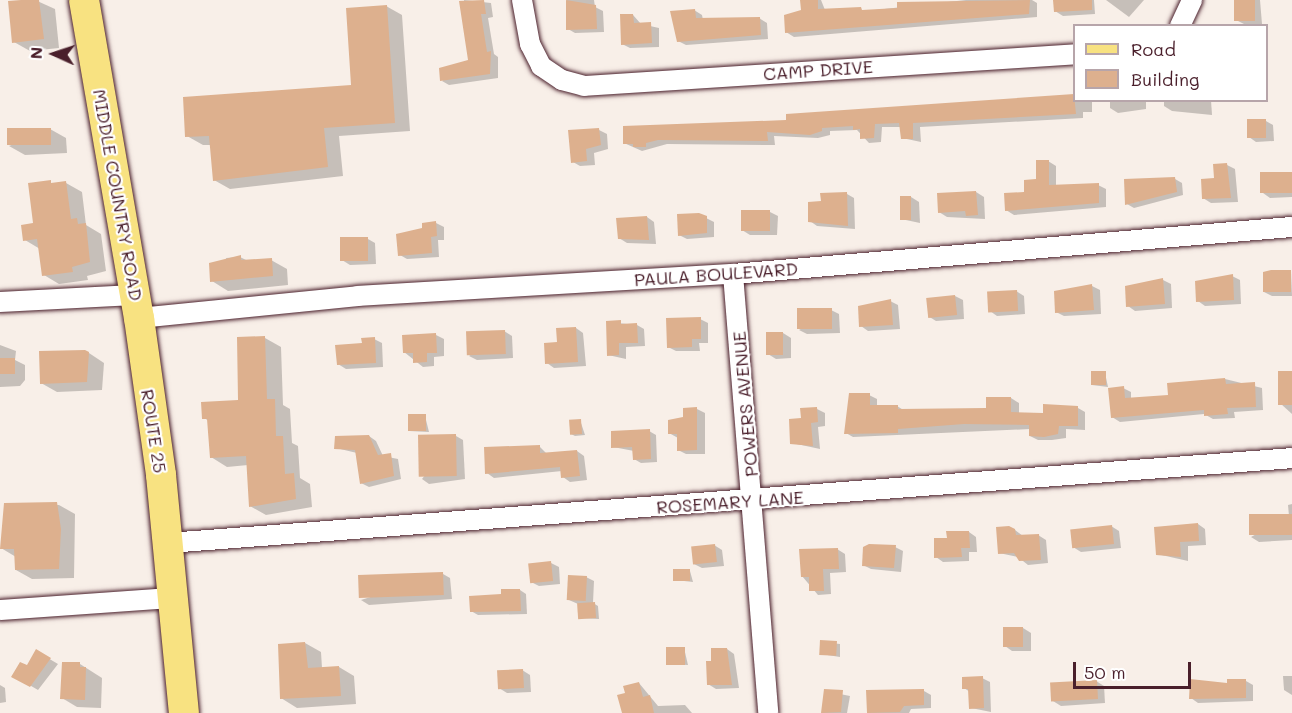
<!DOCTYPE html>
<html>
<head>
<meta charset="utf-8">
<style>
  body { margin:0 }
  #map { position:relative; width:1292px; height:713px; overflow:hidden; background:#f8efe8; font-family:Mali,sans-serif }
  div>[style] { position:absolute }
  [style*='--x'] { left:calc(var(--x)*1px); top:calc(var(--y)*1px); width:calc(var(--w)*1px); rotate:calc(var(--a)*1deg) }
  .shadow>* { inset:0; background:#0003 }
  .building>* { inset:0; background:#ddb08e; transform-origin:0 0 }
  .roads { filter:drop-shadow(0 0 2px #4a1f2b) drop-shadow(0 0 2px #4a1f2b) }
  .street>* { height:20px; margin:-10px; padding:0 10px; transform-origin:10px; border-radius:10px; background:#fff }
  .primary>* { height:30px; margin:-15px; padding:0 15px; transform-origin:15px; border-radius:15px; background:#f8e281 }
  span { translate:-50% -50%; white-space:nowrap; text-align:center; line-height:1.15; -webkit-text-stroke:4.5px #fff; paint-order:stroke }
  .street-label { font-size:18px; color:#4a1f2b }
  .legend { position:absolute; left:1073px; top:24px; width:195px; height:78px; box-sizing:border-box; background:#fff; border:2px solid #b7a5aa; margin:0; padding:8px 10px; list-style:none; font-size:18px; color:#4a1f2b }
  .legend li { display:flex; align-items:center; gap:12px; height:30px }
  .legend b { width:30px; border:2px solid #b7a5aa }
  .north { position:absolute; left:24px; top:24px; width:60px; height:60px; -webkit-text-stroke:4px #fff; paint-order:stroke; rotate:273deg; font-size:16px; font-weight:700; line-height:24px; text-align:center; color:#4a1f2b }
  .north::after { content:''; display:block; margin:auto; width:21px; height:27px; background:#4a1f2b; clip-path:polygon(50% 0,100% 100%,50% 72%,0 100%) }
  .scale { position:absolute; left:1073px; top:662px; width:118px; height:27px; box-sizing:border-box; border:3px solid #4a1f2b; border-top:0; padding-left:8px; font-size:18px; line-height:21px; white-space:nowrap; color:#4a1f2b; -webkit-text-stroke:4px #fff; paint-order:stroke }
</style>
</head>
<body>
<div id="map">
  <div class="shadow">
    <i style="clip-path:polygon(35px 0,55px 9px,59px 48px,30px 51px,14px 42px)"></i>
    <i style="clip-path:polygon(464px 0,491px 3px,493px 17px,488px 18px,494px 54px,498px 57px,498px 78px,449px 85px,442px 81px,470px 61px)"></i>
    <i style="clip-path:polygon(567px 0,594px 0,595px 7px,603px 11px,604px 32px,575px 33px,568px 29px)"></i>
    <i style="clip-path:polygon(802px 0,821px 0,825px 10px,866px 11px,966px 0,1032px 0,1037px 3px,1037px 17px,794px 37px,786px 32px,802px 11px)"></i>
    <i style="clip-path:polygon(1055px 0,1094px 0,1095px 14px,1063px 16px,1055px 11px)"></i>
    <i style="clip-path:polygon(1106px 0,1144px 0,1129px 17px)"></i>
    <i style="clip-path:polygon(1236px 0,1260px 0,1262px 24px,1244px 24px,1236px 20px)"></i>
    <i style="clip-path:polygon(386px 6px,402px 15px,410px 131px,339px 136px,343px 176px,230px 189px,214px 180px,211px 145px,203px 145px,187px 136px,353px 86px)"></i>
    <i style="clip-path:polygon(694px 10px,702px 15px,703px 20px,759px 18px,767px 23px,768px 39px,686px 45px,678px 41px)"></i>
    <i style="clip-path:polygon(633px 15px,641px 24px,659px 28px,659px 47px,630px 48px,622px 44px)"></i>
    <i style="clip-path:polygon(1074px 96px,1074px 100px,1092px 100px,1092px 112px,1083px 112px,1083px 118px,920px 127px,921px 142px,902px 138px,901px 127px,882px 127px,881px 142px,869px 143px,857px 130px,830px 131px,830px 135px,818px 138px,774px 136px,775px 145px,667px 144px,642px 151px,624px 143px,787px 121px,787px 115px)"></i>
    <i style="clip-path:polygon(1110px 100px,1146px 100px,1146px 109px,1118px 113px,1110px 108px)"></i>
    <i style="clip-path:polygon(1164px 100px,1211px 100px,1212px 115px,1172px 111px,1164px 106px)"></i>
    <i style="clip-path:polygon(1266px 121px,1273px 125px,1274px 141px,1256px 142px,1249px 137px)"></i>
    <i style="clip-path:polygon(50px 129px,66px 138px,67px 153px,25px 155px,9px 146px)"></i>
    <i style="clip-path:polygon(599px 130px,607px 134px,608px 149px,594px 153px,595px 165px,580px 166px,573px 162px)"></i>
    <i style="clip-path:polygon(1048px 161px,1056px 166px,1056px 186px,1098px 185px,1106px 189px,1106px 207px,1014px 215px,1006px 210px,1038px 180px)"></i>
    <i style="clip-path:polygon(1227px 165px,1235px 169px,1238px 202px,1211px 203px,1203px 198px)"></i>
    <i style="clip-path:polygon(1292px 174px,1292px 197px,1270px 198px,1263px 193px)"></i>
    <i style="clip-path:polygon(1175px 179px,1182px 183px,1183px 195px,1134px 208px,1127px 204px)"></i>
    <i style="clip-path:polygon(66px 183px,82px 192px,86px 225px,101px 234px,106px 271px,87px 276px,88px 280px,59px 284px,44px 275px,40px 249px,25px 240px)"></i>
    <i style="clip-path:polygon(976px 192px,984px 197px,985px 219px,947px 217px,939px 212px)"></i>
    <i style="clip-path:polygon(847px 194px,854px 198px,855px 229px,817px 226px,810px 221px,822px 203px)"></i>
    <i style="clip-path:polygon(911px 197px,919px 202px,920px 223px,901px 219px,901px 198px)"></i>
    <i style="clip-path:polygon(770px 212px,778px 216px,777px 235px,750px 235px,742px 230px)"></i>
    <i style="clip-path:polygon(647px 217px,654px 222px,656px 244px,627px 243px,619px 238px)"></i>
    <i style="clip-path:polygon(706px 218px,714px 222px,714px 237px,687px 239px,679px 235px)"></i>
    <i style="clip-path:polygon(436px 223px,444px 227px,444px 240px,438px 240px,439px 257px,407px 259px,400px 255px,424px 229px)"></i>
    <i style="clip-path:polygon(368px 239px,375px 243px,376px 264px,350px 265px,342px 260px)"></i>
    <i style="clip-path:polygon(240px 257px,248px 261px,271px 260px,287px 269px,288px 285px,228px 291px,212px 281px,227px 263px,226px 258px)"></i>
    <i style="clip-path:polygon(1291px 271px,1292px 296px,1272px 296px,1264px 292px)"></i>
    <i style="clip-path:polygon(1232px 276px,1240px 280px,1241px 304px,1205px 306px,1198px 301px)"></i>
    <i style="clip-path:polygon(1163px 280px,1171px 284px,1172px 308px,1135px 311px,1128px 306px)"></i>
    <i style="clip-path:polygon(1092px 286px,1100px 290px,1101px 314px,1064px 316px,1056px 312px,1055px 292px)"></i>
    <i style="clip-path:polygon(1016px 291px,1024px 296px,1025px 314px,997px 316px,990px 311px)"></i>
    <i style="clip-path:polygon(955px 296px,963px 300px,964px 319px,936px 321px,928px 316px)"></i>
    <i style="clip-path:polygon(890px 301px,898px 305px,900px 329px,868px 331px,861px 326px)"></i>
    <i style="clip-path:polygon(831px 310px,839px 314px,840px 333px,807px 334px,799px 330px)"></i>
    <i style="clip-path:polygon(700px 319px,708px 323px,708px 343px,699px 343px,700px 351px,676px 351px,668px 347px)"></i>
    <i style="clip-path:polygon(608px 322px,637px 325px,644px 329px,645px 346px,626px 347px,626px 359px,608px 355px)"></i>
    <i style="clip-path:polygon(576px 328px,583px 333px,586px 366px,554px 368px,547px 363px,558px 343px)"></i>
    <i style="clip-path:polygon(504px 331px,512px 336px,513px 358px,477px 360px,469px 356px)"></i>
    <i style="clip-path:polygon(783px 333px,791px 338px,791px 358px,776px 359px,768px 354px)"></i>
    <i style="clip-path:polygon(436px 335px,444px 339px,444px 356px,434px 357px,434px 366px,423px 367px,404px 352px)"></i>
    <i style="clip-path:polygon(265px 338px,281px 347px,283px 405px,290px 409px,292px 443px,298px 446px,300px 478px,310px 484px,312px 507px,266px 515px,250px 506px,248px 465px,227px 467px,211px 457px,209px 421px,204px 418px,240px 402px)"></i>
    <i style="clip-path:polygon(374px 339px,382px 343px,383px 367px,346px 369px,338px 364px)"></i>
    <i style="clip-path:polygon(0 345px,16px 351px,15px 360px,25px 365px,25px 380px,20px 386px,0 387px)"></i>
    <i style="clip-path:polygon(89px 353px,104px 363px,102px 390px,57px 392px,41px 383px)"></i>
    <i style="clip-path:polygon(1292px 372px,1292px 414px,1281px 404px)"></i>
    <i style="clip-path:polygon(1105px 373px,1108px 387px,1092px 385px)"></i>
    <i style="clip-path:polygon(1225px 379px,1262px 388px,1263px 410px,1234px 412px,1235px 418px,1213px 419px,1204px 414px,1120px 422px,1112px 417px,1123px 388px,1131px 392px,1131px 399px,1170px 396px)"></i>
    <i style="clip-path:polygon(869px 395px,877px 399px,877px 407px,897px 406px,905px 411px,988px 409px,1011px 398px,1019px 403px,1019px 414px,1044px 414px,1078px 408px,1085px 412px,1085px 430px,1066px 429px,1066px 438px,1052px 440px,1038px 440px,1030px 436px,1030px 429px,853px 437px,846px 433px)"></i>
    <i style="clip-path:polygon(697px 409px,705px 413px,705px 454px,686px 454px,678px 450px,678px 438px,669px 433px)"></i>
    <i style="clip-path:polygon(817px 409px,825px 413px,825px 426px,818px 427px,820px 449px,792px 443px,802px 420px)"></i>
    <i style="clip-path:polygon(425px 416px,429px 432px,409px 431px)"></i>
    <i style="clip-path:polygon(580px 420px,585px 435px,575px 436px,571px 434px)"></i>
    <i style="clip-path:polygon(649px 431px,656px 435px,657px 462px,641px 463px,634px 459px,634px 451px,613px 447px)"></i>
    <i style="clip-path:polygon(369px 436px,376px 441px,383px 456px,398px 459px,401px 479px,369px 487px,361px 483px,357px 453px,336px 448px)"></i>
    <i style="clip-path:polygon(456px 436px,463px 440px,465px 479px,429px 484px,422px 479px)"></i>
    <i style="clip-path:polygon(539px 446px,547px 454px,577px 451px,584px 456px,587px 480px,570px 482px,563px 477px,562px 471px,494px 478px,487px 473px)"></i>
    <i style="clip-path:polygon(1292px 504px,1292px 540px,1259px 542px,1251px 537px,1289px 516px,1288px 505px)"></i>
    <i style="clip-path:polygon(6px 505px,59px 505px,75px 514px,74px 578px,32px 579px,16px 570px,16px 557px,1px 548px)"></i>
    <i style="clip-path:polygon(1198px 524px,1205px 529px,1206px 545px,1188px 546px,1188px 561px,1157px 554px)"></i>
    <i style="clip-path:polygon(1111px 526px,1119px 531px,1121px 548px,1081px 552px,1073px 547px)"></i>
    <i style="clip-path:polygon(1015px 530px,1023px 536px,1038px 535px,1046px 540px,1048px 563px,1028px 565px,1018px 557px,999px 553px)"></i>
    <i style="clip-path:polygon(969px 532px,976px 537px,977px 552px,969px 552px,969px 561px,943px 562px,936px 557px,948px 540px)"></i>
    <i style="clip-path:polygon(714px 545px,722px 550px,724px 566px,702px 568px,694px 564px)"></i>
    <i style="clip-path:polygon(895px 547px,903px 551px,901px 572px,871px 569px,863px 565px)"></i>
    <i style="clip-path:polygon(837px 549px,845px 554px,846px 572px,830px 573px,831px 594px,818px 595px,802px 576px)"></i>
    <i style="clip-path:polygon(551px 563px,559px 567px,560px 584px,539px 586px,531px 582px)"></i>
    <i style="clip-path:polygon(690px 571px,693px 582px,675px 580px)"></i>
    <i style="clip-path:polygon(443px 574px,450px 578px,452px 599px,369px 605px,361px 600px)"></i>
    <i style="clip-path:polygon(586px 577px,594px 581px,593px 603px,598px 606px,599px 619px,580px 618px,578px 604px,569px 600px)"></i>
    <i style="clip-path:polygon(520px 590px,526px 594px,527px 614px,478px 615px,471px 611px)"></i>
    <i style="clip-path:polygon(1023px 628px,1031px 633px,1031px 651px,1012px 651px,1005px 646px)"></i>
    <i style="clip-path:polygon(822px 642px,840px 644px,840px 657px,821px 654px)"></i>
    <i style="clip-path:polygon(305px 643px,321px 652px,322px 668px,339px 667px,354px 676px,356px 704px,297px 708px,281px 698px)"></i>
    <i style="clip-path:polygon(684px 648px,688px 665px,668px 664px)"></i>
    <i style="clip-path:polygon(727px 649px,734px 654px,739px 688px,716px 689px,708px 684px)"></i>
    <i style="clip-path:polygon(36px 651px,58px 664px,38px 690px,14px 676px,27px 667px)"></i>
    <i style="clip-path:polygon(80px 664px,102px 678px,101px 708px,77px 707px,62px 698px)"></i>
    <i style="clip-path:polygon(522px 670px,530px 675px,531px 692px,507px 693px,499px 688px)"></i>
    <i style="clip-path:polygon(1283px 676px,1292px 676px,1292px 695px,1284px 690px)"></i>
    <i style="clip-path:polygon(982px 678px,990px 682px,991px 712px,971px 708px,970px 692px,964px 688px)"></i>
    <i style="clip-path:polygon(1096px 681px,1104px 686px,1105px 703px,1061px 706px,1053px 701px)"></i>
    <i style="clip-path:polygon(1246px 681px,1253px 685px,1253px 701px,1198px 703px,1191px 698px)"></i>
    <i style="clip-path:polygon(639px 683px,658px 706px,685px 705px,692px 713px,623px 713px,627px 694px)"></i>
    <i style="clip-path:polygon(0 685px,5px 688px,6px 702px,0 703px)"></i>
    <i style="clip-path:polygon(825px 691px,850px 696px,847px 713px,822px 713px)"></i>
    <i style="clip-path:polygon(868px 691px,924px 691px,931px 695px,931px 708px,911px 709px,909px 713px,868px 713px)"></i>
  </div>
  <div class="building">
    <i style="clip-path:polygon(21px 0,39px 0,44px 39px,12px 43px,8px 1px)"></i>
    <i style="clip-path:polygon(484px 0,486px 14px,481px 14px,487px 52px,491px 51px,490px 74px,440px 81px,439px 68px,468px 60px,459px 1px)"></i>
    <i style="clip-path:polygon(566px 0,596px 5px,597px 29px,566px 30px)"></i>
    <i style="clip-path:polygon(800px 0,818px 0,818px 9px,861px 7px,862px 10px,897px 8px,897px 2px,1030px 0,1029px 14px,785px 33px,784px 15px,801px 10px)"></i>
    <i style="clip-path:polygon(1053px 0,1092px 0,1092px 10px,1054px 12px)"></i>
    <i style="left:1234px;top:0;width:21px;height:21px"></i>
    <i style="clip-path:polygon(387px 5px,395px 123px,324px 128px,328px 167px,213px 181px,209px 136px,185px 137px,183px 97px,351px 85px,346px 8px)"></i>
    <i style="clip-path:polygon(695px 9px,696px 18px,760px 17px,761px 35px,677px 42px,670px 11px)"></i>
    <i style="clip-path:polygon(620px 14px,633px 14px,634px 23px,651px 22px,652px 43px,621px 45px)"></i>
    <i style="clip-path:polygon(1074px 94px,1076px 114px,913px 123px,913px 139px,901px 139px,899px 123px,875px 124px,874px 138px,860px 139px,860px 129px,853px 130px,853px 126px,822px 128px,822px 131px,810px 135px,767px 132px,768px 141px,658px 140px,646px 143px,646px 147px,633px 147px,633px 144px,623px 144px,623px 126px,786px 120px,786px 114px)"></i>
    <i style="left:1266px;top:119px;width:19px;height:19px;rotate:90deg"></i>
    <i style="left:51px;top:128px;width:17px;height:44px;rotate:90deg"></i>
    <i style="clip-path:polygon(599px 128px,601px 145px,586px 149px,587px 161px,571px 163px,568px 130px)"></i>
    <i style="clip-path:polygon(1036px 160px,1049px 160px,1049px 185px,1099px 183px,1099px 203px,1005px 211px,1004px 193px,1024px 192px,1024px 180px,1036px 179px)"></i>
    <i style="clip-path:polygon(1227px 163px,1231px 198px,1202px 199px,1201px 179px,1214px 178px,1213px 164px)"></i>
    <i style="left:1292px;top:172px;width:21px;height:32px;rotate:90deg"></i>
    <i style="clip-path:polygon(1175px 177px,1177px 192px,1125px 205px,1124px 179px)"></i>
    <i style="clip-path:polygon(51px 180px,51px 183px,66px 181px,71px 219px,77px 218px,78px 224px,86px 223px,90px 262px,72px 267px,73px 272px,42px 276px,37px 239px,23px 241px,21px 225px,33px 223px,28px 183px)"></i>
    <i style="clip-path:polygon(976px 191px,978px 215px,966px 216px,965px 211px,938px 213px,937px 193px)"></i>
    <i style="clip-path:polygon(847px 192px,848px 226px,808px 222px,808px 202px,821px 201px,820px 193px)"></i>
    <i style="left:900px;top:196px;width:11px;height:24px"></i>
    <i style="left:741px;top:210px;width:29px;height:21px"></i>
    <i style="clip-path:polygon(699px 213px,707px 216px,707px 233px,678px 236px,677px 214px)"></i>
    <i style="clip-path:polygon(647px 216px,649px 240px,618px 239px,616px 218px)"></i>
    <i style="clip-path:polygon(436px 221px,437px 236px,431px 237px,432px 253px,398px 256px,396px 234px,422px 228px,422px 223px)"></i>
    <i style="left:340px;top:237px;width:28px;height:24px"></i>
    <i style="clip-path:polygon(241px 255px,241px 260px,272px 258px,273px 276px,210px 282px,209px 263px)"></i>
    <i style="clip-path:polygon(1271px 270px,1291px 270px,1291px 292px,1263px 292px,1263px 272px)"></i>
    <i style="clip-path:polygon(1233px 274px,1234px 300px,1196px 302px,1195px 281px)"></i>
    <i style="clip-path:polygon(1163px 278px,1165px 304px,1126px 307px,1125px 286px)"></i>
    <i style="clip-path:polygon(1092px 284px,1094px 310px,1055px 313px,1054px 291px)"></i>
    <i style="left:1017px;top:290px;width:21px;height:30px;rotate:87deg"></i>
    <i style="left:955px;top:295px;width:20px;height:29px;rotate:84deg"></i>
    <i style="clip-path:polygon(891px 299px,893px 325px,859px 327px,858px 306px)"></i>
    <i style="left:832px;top:308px;width:21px;height:35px;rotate:90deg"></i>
    <i style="clip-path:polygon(701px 317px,701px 339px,692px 339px,692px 347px,667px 348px,666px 318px)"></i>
    <i style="clip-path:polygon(621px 320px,621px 324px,637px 323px,638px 343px,619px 343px,619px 355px,607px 356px,606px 321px)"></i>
    <i style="clip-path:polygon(576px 327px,578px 362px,545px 364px,544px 343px,557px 342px,556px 328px)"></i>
    <i style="left:505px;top:330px;width:24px;height:39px;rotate:88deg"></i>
    <i style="left:766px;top:332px;width:17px;height:23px"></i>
    <i style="clip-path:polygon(436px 333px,437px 353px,427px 353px,427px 362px,413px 363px,413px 353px,403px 353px,402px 335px)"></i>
    <i style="clip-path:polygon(265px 336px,267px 399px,275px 399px,276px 436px,283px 436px,285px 474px,294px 473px,296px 499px,249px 507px,246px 456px,210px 458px,207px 419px,202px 419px,201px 402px,238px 400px,237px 337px)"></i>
    <i style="clip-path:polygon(375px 337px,376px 363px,337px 365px,335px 345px,362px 343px,361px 338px)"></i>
    <i style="clip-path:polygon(85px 350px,89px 352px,87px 382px,40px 384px,39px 351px)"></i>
    <i style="left:0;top:358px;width:15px;height:16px"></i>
    <i style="left:1091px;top:371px;width:15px;height:14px"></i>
    <i style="left:1278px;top:371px;width:14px;height:34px"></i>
    <i style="clip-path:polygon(1225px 378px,1226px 384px,1255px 382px,1256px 407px,1227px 408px,1228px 414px,1204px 416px,1204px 410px,1111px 418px,1108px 388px,1124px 386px,1125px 398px,1168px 395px,1167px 383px)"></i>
    <i style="clip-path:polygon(849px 393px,870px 393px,870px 405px,898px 405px,898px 409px,986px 408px,986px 397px,1011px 397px,1011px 412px,1043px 413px,1043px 404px,1078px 406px,1078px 426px,1059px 426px,1058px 434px,1044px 437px,1029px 436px,1029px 425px,964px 424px,898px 429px,898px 433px,844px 434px)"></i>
    <i style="clip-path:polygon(697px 407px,697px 450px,677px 451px,677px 434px,668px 434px,668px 420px,683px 417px,683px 408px)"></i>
    <i style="clip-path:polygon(817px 407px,818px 422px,811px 423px,813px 446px,790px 444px,789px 419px,801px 418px,800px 408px)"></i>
    <i style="left:426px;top:414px;width:17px;height:18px;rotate:90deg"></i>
    <i style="left:581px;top:419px;width:15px;height:12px;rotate:86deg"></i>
    <i style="clip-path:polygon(650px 429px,651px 459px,633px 460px,632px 447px,611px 448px,611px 431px)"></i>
    <i style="left:456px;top:434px;width:42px;height:38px;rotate:89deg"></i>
    <i style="clip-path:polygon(369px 435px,378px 455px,391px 453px,394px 476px,360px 484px,355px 450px,334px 449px,335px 436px)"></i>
    <i style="clip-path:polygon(540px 445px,540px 453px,577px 450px,580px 476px,561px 478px,560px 467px,485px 474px,484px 447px)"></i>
    <i style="clip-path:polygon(57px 502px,61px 529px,59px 569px,15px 570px,14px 549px,0 549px,4px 503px)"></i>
    <i style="left:1292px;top:514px;width:21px;height:43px;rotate:90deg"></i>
    <i style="clip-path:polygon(1198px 523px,1199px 541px,1180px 542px,1181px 557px,1156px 555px,1154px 527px)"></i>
    <i style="left:1112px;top:525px;width:19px;height:42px;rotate:84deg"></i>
    <i style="clip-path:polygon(1009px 526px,1015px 529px,1016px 535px,1039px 534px,1041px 560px,1019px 561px,1014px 553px,998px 554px,996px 527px)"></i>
    <i style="clip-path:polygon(946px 531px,969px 531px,970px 548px,961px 548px,962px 557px,934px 558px,934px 538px,947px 538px)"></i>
    <i style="left:715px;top:544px;width:18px;height:24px;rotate:84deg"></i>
    <i style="clip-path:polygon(869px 544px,896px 545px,894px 568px,862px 566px,863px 547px)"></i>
    <i style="clip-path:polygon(838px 548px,839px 569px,823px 569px,824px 591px,809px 591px,809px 577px,801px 577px,799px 549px)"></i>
    <i style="left:551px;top:561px;width:20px;height:23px;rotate:84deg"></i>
    <i style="left:673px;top:569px;width:17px;height:12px"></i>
    <i style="left:443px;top:572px;width:23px;height:85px;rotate:88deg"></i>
    <i style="left:568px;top:575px;width:19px;height:25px;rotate:3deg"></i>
    <i style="clip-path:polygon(501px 589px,520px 589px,521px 611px,470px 612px,469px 596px,501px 594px)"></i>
    <i style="left:595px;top:602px;width:16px;height:18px;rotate:86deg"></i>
    <i style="left:1003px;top:627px;width:20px;height:20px"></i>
    <i style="left:820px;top:640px;width:17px;height:15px;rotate:3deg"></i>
    <i style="clip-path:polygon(305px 642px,308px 668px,339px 666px,341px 696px,280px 699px,278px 644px)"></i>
    <i style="left:666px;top:647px;width:19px;height:18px"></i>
    <i style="clip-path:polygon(711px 648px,727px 648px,732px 685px,707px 685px,706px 661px,711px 661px)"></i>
    <i style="clip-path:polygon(36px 649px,51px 658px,30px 687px,11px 677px,20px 662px,27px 665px)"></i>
    <i style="clip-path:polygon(62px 662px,80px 662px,80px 667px,86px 667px,85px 700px,60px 699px)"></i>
    <i style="left:523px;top:669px;width:19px;height:26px;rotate:87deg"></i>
    <i style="clip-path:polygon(983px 676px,984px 708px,969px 709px,968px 689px,962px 689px,962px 677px)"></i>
    <i style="clip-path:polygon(1190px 679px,1227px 683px,1227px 679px,1246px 679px,1246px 698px,1189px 699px)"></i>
    <i style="left:1097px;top:680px;width:19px;height:47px;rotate:87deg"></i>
    <i style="clip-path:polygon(639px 682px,643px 697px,650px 695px,654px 713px,622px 713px,617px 695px,625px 693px,623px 686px)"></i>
    <i style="clip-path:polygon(824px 689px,843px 690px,841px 712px,821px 713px)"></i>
    <i style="clip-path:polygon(924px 689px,924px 705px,904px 706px,900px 712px,867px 713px,866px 690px)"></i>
  </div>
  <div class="roads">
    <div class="street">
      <i style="--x:522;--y:0;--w:45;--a:79.7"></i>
      <i style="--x:530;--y:44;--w:25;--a:63"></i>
      <i style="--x:541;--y:66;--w:25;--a:34"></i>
      <i style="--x:562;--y:80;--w:23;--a:15"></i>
      <i style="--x:584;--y:86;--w:491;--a:-3.7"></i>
      <i style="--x:1180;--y:26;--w:29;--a:-65"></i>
      <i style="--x:733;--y:274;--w:440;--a:85.4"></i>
      <i style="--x:0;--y:302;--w:134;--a:-3"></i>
      <i style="--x:139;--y:318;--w:220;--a:-5.7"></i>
      <i style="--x:358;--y:296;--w:376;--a:-3.4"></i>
      <i style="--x:733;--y:274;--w:561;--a:-4.81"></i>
      <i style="--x:168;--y:543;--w:1127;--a:-4.32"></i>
      <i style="--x:0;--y:610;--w:172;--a:-4"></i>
    </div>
    <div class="primary">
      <i style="--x:84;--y:0;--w:323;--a:80.2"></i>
      <i style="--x:139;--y:318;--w:159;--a:82"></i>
      <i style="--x:161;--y:475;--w:239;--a:84.5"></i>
    </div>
  </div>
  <div class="street-label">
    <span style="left:818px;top:70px;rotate:-4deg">CAMP DRIVE</span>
    <span style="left:118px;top:195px;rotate:80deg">MIDDLE COUNTRY ROAD</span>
    <span style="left:716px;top:274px;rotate:-4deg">PAULA BOULEVARD</span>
    <span style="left:745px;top:404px;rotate:-95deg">POWERS AVENUE</span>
    <span style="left:154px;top:431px;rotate:81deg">ROUTE 25</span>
    <span style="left:730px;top:502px;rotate:-4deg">ROSEMARY LANE</span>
  </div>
  <ul class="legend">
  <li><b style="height:8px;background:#f8e281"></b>Road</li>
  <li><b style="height:16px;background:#ddb08e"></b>Building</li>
  </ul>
  <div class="north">N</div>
  <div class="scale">50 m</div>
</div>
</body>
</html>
